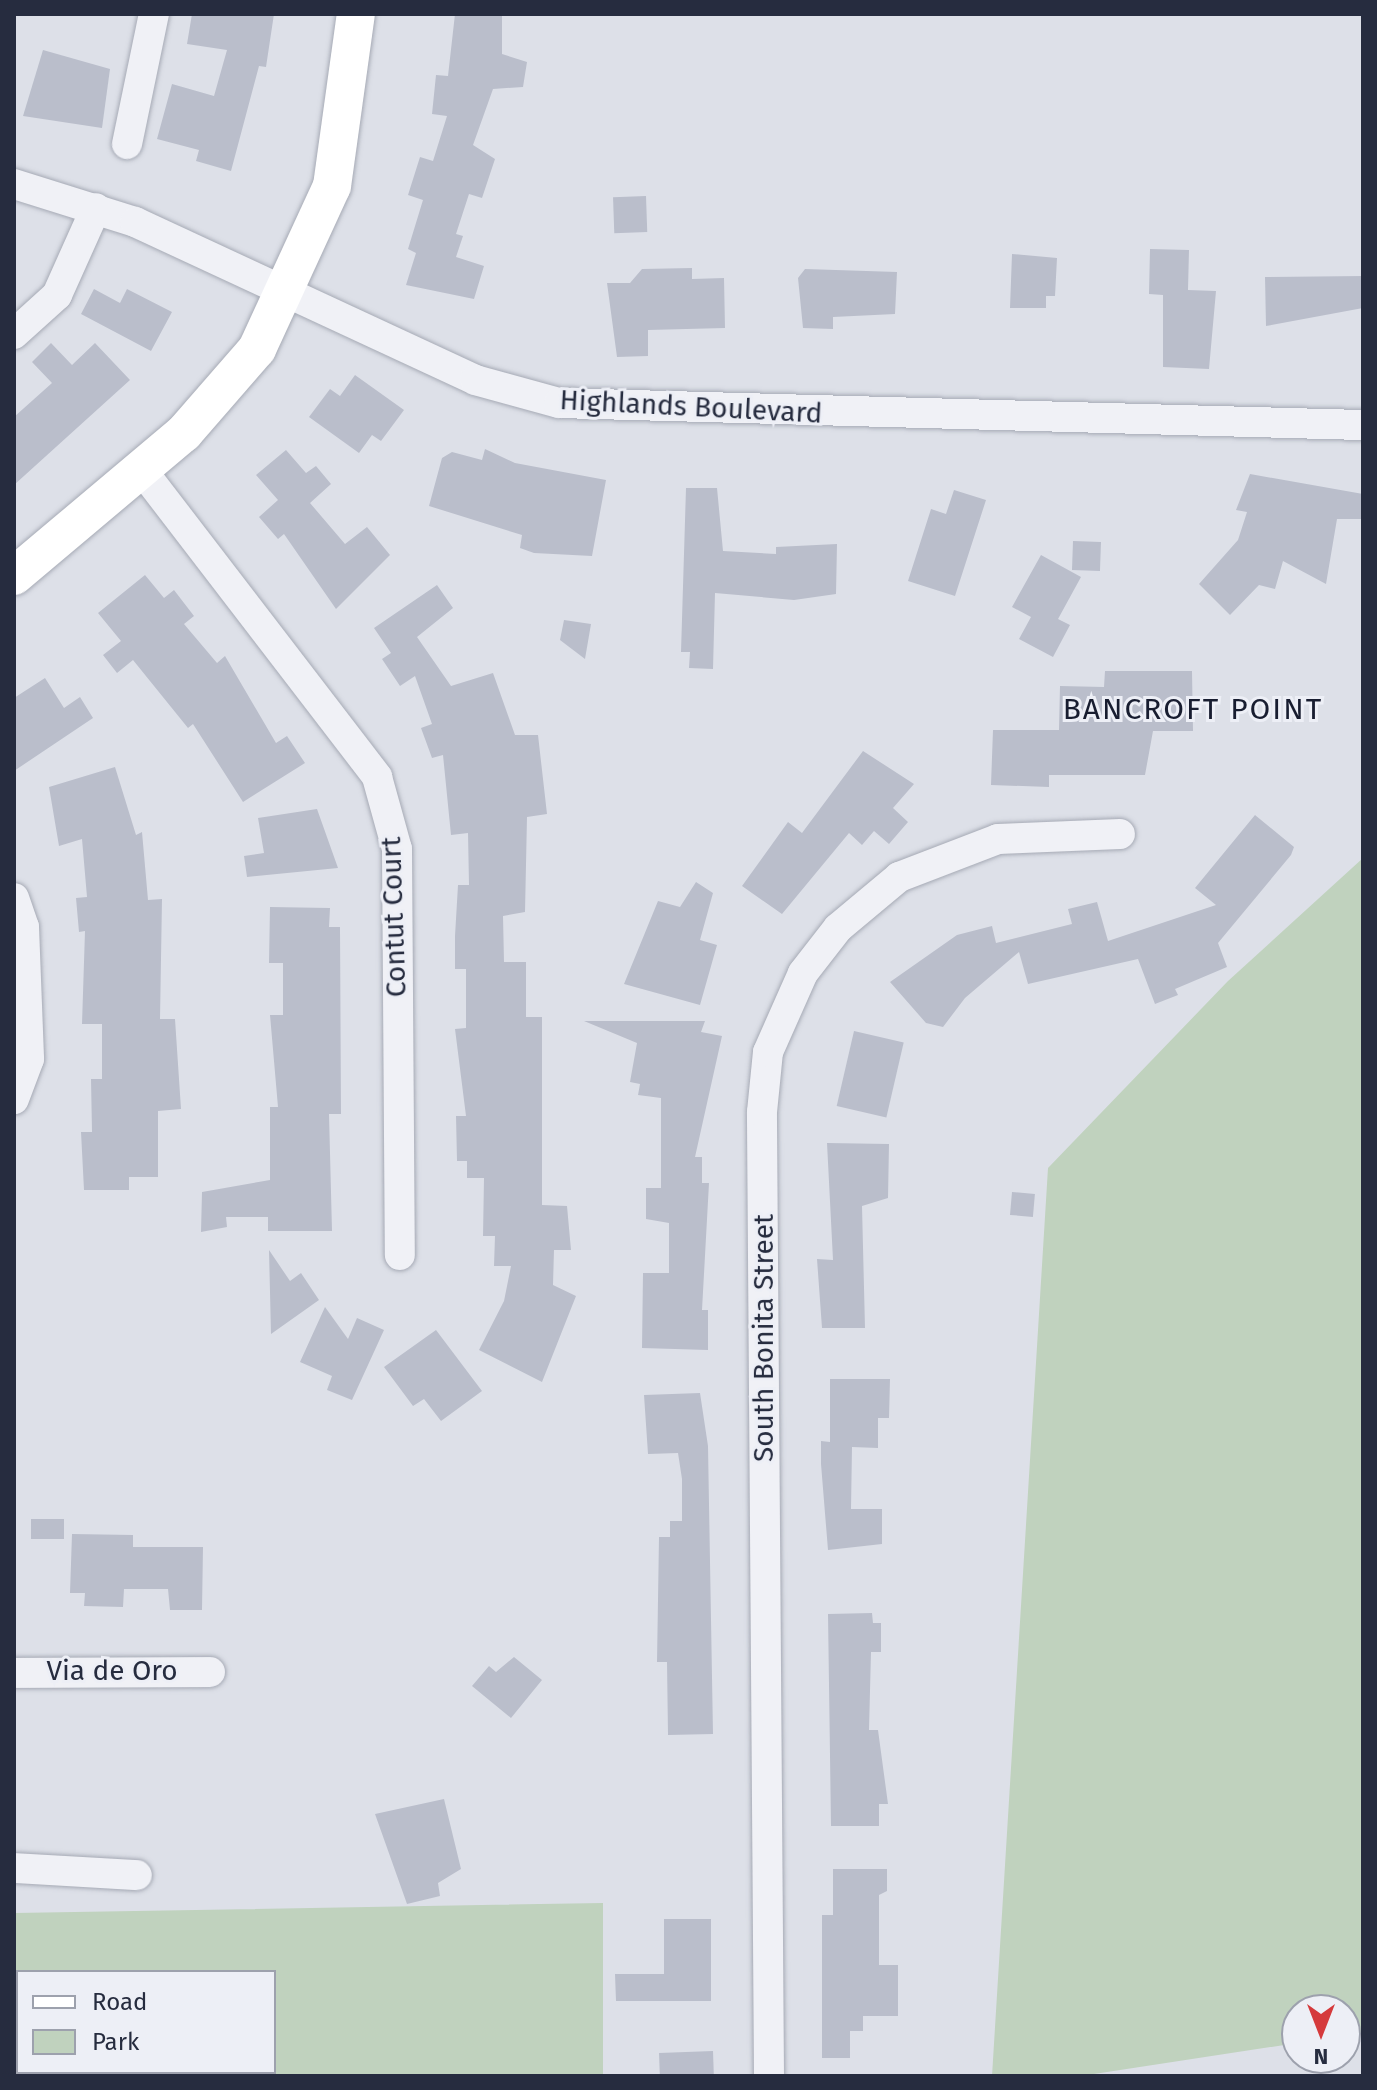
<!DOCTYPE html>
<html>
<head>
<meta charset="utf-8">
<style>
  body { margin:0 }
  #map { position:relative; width:1377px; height:2090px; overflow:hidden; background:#dde0e8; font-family:"Fira Sans",sans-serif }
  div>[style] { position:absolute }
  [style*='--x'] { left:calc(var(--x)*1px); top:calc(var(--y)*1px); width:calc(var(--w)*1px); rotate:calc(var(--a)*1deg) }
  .green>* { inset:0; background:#c0d2be }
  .building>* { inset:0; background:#babecb; transform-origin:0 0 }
  .roads { filter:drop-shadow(0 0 2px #a6aab5) drop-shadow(0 0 2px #a6aab5) }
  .minor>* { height:30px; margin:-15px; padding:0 15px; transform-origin:15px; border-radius:15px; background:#f0f1f6 }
  .major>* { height:38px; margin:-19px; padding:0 19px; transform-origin:19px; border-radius:19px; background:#fff }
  span { translate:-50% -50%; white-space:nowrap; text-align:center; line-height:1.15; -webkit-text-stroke:6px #edeff6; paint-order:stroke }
  .street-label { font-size:28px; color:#262c3f }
  .neighbourhood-label { font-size:30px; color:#181d30; letter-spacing:2px }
  .frame { position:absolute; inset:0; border:16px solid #262c3f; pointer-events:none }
  .legend { position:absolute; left:16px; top:1970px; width:260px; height:104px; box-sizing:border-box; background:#edeff6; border:2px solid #9da1ad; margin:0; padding:10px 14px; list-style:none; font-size:24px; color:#262c3f }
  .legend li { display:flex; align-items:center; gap:16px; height:40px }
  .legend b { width:40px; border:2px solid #9da1ad }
  .north { position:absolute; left:1281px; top:1994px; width:80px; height:80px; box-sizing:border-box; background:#edeff6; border:2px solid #9da1ad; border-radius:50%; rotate:180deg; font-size:22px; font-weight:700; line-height:32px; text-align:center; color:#262c3f }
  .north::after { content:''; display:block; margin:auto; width:28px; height:36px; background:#d53a3c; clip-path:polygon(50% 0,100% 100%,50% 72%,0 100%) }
</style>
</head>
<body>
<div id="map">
  <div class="green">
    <i style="clip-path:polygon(1363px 858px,1363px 2033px,1345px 2036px,1345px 2010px,1297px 2010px,1297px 2043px,1081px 2076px,992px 2076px,1048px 1168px,1228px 981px)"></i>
    <i style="clip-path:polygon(evenodd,603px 1903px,603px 2076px,14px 2076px,14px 1913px,603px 1903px,18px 1972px,274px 1972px,274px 2072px,18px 2072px,18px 1972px)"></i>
  </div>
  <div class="building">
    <i style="clip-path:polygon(192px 14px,274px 14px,266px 67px,259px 66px,231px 171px,196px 161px,199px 150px,157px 139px,172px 84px,214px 96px,227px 50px,187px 44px)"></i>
    <i style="clip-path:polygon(455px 14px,502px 14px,502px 54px,527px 62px,523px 87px,493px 89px,473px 145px,495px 159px,482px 198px,469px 194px,456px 234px,463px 236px,456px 257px,484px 266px,474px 299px,406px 285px,416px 253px,408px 249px,423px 200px,408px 195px,420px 157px,433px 161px,447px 116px,432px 114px,436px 75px,448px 76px)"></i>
    <i style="clip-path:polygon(43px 50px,110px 69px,102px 128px,23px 116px)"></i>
    <i style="left:646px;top:196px;width:36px;height:33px;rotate:88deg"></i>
    <i style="clip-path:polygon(1150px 249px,1189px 250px,1188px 290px,1216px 291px,1209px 369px,1163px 367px,1163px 295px,1149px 294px)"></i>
    <i style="clip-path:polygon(1012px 254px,1057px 258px,1055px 296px,1046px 296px,1046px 308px,1010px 308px)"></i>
    <i style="clip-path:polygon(692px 268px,692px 279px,724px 278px,725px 328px,648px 330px,648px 356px,617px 357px,607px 283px,630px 283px,642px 269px)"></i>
    <i style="clip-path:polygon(805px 269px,897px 272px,895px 314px,833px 317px,833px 329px,803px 328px,798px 278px)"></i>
    <i style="clip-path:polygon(1363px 276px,1363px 308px,1266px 326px,1265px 277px)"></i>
    <i style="clip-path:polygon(94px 289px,120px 303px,127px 289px,172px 312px,151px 351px,81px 314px)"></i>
    <i style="clip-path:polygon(51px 343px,72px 365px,95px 343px,130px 380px,14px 485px,14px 417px,52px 383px,32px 362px)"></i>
    <i style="clip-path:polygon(355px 375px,404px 410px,381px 441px,372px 435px,359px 453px,309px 417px,330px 389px,340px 396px)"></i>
    <i style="clip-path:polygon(485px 449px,515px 463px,606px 480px,592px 556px,534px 553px,520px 548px,522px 535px,429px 506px,442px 458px,452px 452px,482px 460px)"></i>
    <i style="clip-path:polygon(286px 450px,306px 473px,316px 466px,331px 484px,310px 503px,345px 544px,367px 527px,390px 555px,336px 609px,284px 534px,278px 539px,259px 517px,278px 500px,256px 475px)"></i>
    <i style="clip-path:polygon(1250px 474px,1363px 494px,1363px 519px,1337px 519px,1326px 584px,1283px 561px,1275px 589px,1259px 585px,1230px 615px,1199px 584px,1238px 540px,1247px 512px,1236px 510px)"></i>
    <i style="clip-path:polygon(686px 488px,717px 488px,723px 551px,776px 554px,776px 547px,837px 544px,836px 594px,794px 600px,715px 593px,713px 669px,689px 668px,690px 652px,681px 652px)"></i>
    <i style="clip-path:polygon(954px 490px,986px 500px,955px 596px,908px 581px,931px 509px,946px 514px)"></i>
    <i style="left:1073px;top:541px;width:28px;height:29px;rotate:2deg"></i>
    <i style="clip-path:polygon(1041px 555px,1081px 577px,1058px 619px,1070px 625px,1053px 657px,1019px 639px,1031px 617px,1012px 607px)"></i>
    <i style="clip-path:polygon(145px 575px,164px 598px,174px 590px,194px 616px,184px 624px,217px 663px,225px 656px,276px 743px,287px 736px,305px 763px,243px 802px,193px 724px,188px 728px,133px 660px,117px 673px,103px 655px,121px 641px,98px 613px)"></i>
    <i style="clip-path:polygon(437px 585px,453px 608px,417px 637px,451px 686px,493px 673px,515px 735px,538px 735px,547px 814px,527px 817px,525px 912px,503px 916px,504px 962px,526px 962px,526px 1017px,542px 1017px,542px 1205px,567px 1206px,571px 1250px,554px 1250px,553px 1285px,576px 1296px,542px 1382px,479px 1350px,504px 1301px,511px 1266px,494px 1266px,495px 1236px,483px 1236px,484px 1178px,467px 1178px,467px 1161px,457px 1161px,456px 1116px,466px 1116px,455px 1029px,466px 1028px,466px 969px,455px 969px,455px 936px,458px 885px,469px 885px,468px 833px,451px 835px,443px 755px,432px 758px,421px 728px,432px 724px,415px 676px,400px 686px,382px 659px,391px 653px,374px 628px)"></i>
    <i style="clip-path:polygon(564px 620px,591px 624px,585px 659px,560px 640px)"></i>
    <i style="clip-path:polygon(1105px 671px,1192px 671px,1193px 731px,1153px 731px,1145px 775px,1049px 775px,1049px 787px,991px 785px,993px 730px,1059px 730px,1060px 686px,1104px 687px)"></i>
    <i style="clip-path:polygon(45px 678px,64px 708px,80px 697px,93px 718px,14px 771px,14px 698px)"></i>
    <i style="clip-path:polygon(863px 751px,914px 784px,893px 808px,908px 822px,889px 844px,874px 831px,862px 845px,849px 833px,782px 914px,742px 886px,788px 822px,802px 833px)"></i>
    <i style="clip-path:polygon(115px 767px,136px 835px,142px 832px,148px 900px,162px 899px,160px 1019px,175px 1019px,181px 1109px,158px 1111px,158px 1177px,129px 1177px,129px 1190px,84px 1190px,81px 1132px,92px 1132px,91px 1079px,102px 1079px,102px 1024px,82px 1024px,85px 931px,79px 932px,76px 898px,87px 897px,82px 839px,59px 846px,49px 787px)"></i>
    <i style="clip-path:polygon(317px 809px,338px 868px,247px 877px,244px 856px,264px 853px,258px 818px)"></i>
    <i style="clip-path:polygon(1255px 815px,1294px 847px,1291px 855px,1218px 943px,1227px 967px,1175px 989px,1178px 995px,1155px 1004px,1138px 959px,1028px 984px,1019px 952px,965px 998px,943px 1027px,926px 1023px,890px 982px,957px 935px,992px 926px,996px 943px,1072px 924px,1068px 909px,1097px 902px,1108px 941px,1216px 905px,1195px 888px)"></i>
    <i style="clip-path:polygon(696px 882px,713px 893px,700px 940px,717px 945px,700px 1005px,624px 984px,658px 901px,680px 907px)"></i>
    <i style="clip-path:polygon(270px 907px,330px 908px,329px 927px,340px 927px,341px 1114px,329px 1114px,332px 1231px,268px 1231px,268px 1217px,226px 1217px,227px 1227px,201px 1232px,202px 1192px,270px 1180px,270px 1107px,278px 1107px,270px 1015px,283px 1015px,283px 963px,269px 963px)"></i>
    <i style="clip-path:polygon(584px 1021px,705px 1021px,701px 1032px,722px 1036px,695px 1157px,702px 1157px,702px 1183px,709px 1183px,702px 1310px,708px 1310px,708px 1350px,642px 1348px,643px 1273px,669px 1273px,669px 1223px,646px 1219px,646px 1188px,661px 1188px,661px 1098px,638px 1095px,640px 1084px,630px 1082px,637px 1043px)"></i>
    <i style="left:854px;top:1031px;width:51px;height:77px;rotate:13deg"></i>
    <i style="clip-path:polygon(827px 1143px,889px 1144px,888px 1198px,862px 1206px,865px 1328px,822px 1328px,817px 1259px,833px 1260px)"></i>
    <i style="left:1012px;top:1192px;width:23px;height:23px;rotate:5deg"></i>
    <i style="clip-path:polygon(269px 1250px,290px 1281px,301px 1273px,319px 1300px,271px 1334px)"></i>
    <i style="clip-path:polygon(325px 1307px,348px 1339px,357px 1318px,384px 1330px,352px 1400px,327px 1390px,332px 1376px,300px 1362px)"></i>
    <i style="clip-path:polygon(436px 1330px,482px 1391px,441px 1421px,424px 1399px,413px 1406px,384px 1367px)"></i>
    <i style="clip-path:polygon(830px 1379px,890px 1379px,889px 1418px,878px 1418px,878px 1448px,852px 1447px,851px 1509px,882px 1509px,882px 1544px,828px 1550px,821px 1464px,821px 1441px,830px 1442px)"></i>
    <i style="clip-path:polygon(700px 1393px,708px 1446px,713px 1734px,668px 1735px,667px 1662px,657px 1662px,659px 1537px,670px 1537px,670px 1521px,682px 1521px,682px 1479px,678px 1453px,648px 1454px,644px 1395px)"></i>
    <i style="left:31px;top:1519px;width:33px;height:20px"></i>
    <i style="clip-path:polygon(72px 1534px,133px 1535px,133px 1547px,203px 1547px,202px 1610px,170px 1610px,168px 1589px,124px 1589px,123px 1607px,84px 1606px,85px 1593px,70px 1593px)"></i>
    <i style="clip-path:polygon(872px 1613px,873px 1623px,881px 1623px,881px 1652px,871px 1652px,869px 1730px,878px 1730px,888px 1804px,879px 1804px,879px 1826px,831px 1826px,828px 1614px)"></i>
    <i style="clip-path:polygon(514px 1657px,542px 1680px,511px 1718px,472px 1686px,489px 1666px,496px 1672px)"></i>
    <i style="clip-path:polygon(444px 1799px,461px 1869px,438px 1883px,440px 1896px,407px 1904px,375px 1814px)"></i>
    <i style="clip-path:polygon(833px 1869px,887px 1869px,887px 1891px,879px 1895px,879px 1965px,898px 1965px,898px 2016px,863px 2016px,863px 2031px,850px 2031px,850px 2058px,822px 2058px,822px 1915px,833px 1915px)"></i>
    <i style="clip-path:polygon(664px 1919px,711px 1919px,711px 2001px,616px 2001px,615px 1974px,664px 1974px)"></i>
    <i style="left:713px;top:2051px;width:25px;height:54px;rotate:88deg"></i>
  </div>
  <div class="roads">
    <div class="minor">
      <i style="--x:127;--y:144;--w:133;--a:-78.3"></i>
      <i style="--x:14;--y:184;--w:127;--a:17.4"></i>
      <i style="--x:135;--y:222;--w:375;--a:24.9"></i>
      <i style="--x:475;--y:380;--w:87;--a:15.3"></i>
      <i style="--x:559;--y:403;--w:804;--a:1.57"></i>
      <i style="--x:14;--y:334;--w:58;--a:-42.2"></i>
      <i style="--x:57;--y:295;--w:95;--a:-65.9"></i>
      <i style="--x:141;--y:469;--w:388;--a:52.5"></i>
      <i style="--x:377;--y:777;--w:75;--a:74.5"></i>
      <i style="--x:397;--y:849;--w:406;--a:89.6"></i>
      <i style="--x:14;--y:898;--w:31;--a:71"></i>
      <i style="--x:24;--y:927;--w:132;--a:87.8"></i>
      <i style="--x:29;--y:1059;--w:43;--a:110.6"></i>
      <i style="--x:14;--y:1673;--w:196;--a:-0.3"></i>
      <i style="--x:14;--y:1868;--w:123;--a:3.3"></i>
      <i style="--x:769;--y:2076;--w:964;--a:-90.42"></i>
      <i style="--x:762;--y:1112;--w:60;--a:-84.3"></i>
      <i style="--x:768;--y:1052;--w:86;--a:-66.1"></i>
      <i style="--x:803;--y:973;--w:57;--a:-52.1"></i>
      <i style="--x:838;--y:928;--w:80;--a:-39.9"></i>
      <i style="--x:899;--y:877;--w:106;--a:-21"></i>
      <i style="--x:998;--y:839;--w:122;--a:-2.3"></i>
    </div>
    <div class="major">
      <i style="--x:14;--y:576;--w:222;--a:-40.1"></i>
      <i style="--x:184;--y:433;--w:111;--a:-49"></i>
      <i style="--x:257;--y:349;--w:179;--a:-65.3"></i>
      <i style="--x:332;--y:186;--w:174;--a:-82.1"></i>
    </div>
  </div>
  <div class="street-label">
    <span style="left:691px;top:407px;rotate:3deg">Highlands Boulevard</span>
    <span style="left:394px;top:917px;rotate:-92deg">Contut Court</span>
    <span style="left:764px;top:1338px;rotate:-90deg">South Bonita Street</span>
    <span style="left:112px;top:1671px">Via de Oro</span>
  </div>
  <div class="neighbourhood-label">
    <span style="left:1193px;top:709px">BANCROFT POINT</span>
  </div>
  <div class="frame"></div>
  <ul class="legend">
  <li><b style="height:10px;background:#fff"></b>Road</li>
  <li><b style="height:22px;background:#c0d2be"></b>Park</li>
  </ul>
  <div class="north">N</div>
</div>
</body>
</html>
